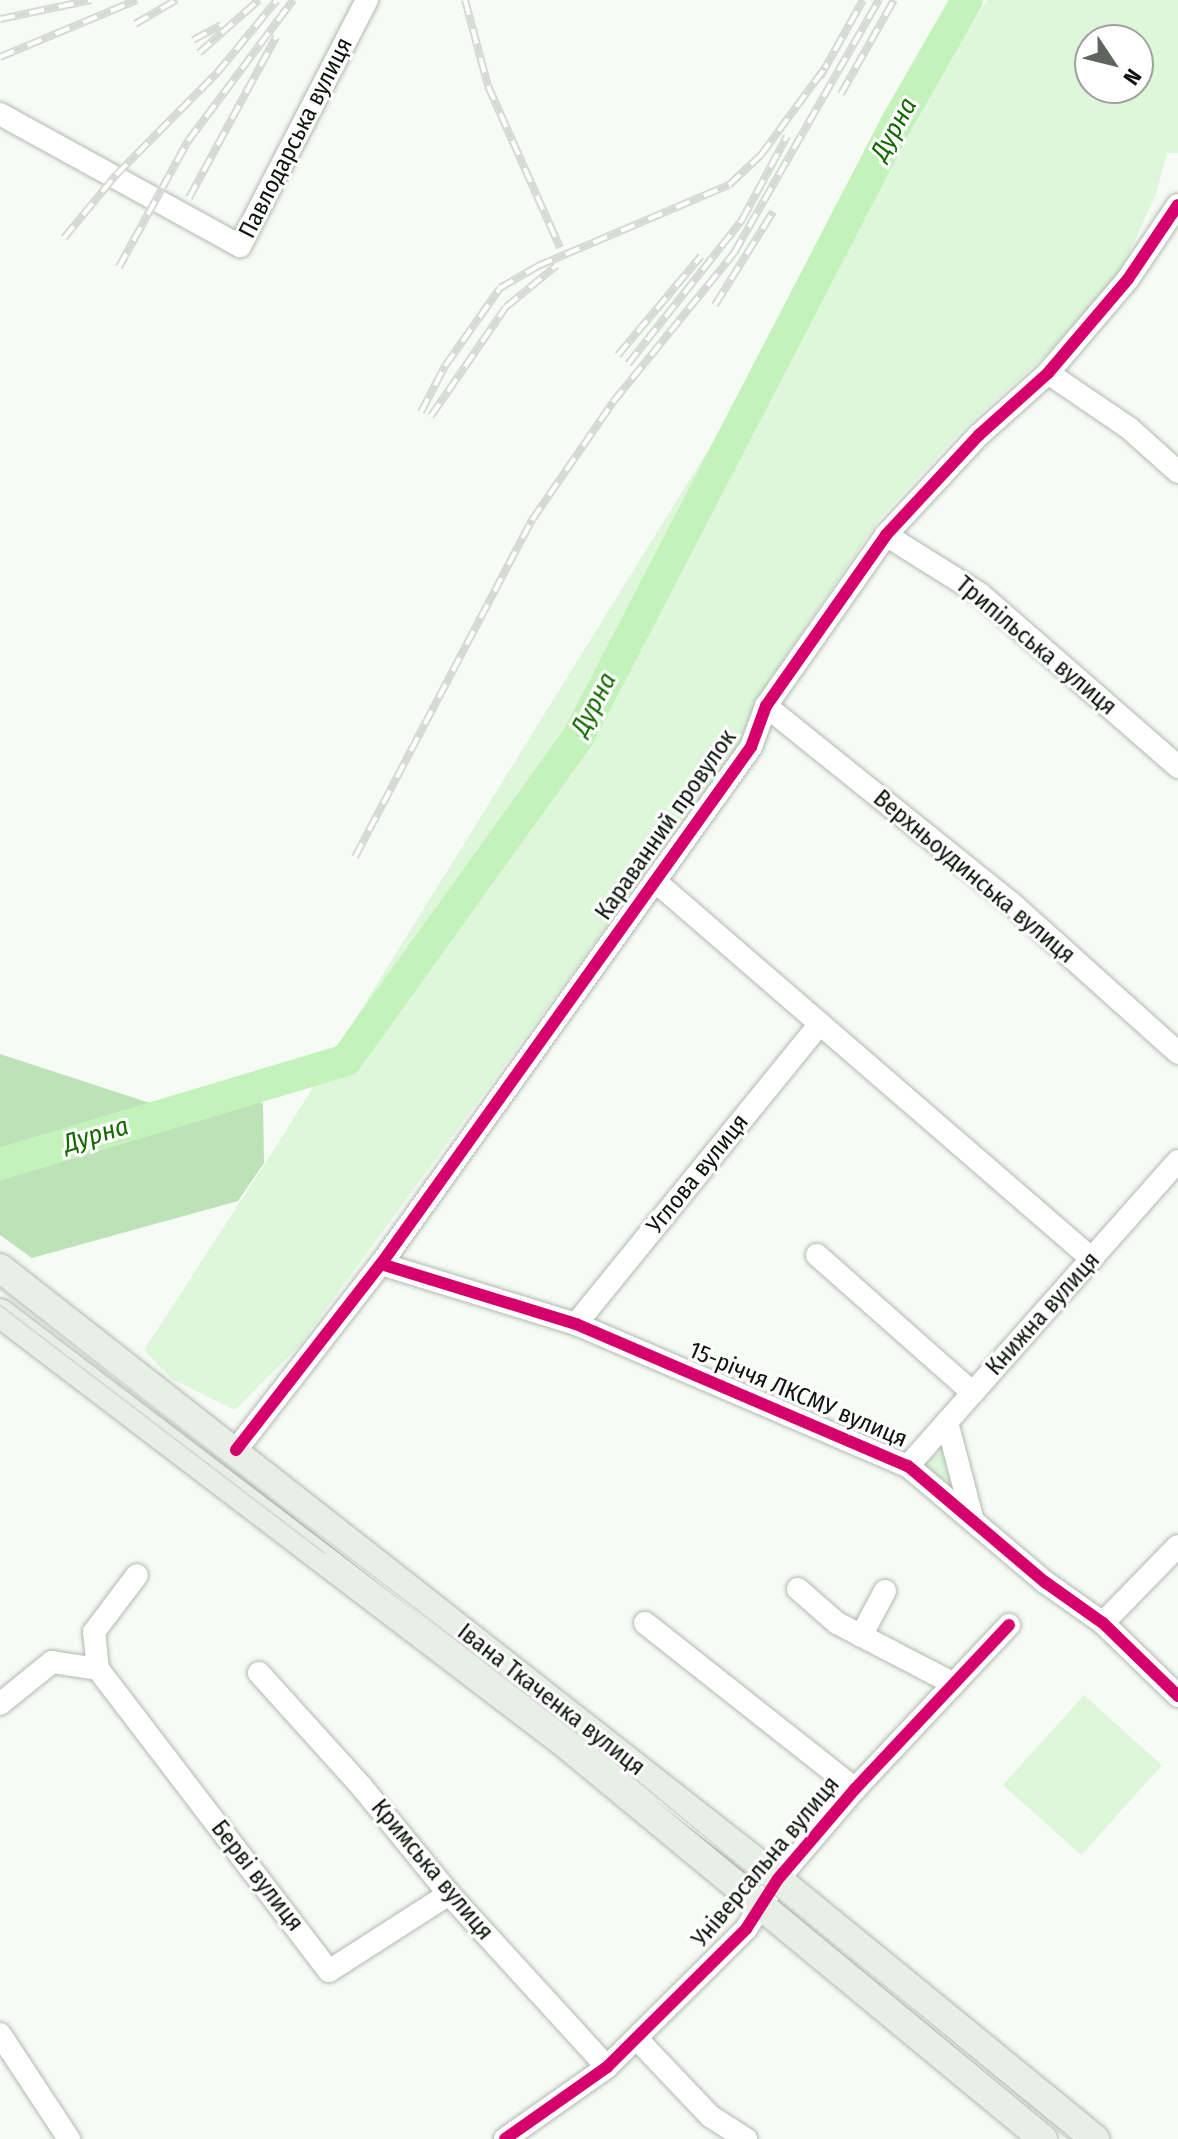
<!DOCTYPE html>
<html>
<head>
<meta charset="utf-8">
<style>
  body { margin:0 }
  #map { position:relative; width:1178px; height:2139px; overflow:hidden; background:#f6fcf5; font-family:"Fira Sans Condensed",sans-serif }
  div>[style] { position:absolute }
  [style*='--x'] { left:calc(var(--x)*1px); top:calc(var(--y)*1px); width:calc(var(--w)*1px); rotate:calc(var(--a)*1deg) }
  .green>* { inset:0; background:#def7da; transform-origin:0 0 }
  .forest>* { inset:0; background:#bde2b7 }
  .river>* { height:32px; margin:-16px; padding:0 16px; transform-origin:16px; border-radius:16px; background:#c3f2bb }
  .roads { filter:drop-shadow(0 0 2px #b2b8b1) drop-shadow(0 0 2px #b2b8b1) }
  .minor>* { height:22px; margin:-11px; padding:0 11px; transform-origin:11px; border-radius:11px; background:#fefffe }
  .major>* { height:28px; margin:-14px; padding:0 14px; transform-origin:14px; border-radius:14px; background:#e8efe7 }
  .tram>* { height:2px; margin:-1px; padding:0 1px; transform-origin:1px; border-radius:1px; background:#d7d9d6 }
  .rail>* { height:8px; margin-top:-4px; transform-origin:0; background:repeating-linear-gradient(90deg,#fff 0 15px,#d7d9d6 0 30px); box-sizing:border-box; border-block:2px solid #d7d9d6 }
  .cycleway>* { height:12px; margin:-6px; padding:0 6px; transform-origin:6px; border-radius:6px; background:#d6006c }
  span { translate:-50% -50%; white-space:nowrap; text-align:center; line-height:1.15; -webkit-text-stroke:6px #fff; paint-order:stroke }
  .street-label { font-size:24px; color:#0d130c }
  .water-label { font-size:26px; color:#146900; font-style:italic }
  .north { position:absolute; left:1074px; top:24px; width:80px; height:80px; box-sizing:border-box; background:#fff; border:2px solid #9ea19e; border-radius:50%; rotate:125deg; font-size:22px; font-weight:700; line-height:32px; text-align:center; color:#0d130c }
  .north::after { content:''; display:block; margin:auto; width:28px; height:36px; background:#5f655e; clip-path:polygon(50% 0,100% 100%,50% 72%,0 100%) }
</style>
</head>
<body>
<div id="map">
  <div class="green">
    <i style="clip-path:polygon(evenodd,987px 0,1178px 0,1178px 153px,1167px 153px,1156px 194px,1119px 275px,1044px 357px,964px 428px,880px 518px,768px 682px,740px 744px,298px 1347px,235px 1410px,172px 1379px,144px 1350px,284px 1134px,987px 0,1090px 40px,1138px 40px,1138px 88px,1090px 88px,1090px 40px)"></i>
    <i style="clip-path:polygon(942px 1448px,952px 1485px,922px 1467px)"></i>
    <i style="left:1084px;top:1695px;width:105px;height:121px;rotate:42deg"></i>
  </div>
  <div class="forest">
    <i style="clip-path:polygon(0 1054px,150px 1103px,263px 1103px,264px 1163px,238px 1201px,32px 1258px,0 1235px)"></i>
  </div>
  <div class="river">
    <i style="--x:0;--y:1164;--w:361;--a:-16.7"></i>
    <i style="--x:346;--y:1060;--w:395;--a:-54.3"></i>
    <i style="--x:577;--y:739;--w:693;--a:-62.58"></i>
    <i style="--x:896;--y:124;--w:143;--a:-60.2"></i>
  </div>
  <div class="roads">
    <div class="minor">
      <i style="--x:0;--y:114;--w:274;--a:28.8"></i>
      <i style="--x:240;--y:246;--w:277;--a:-62.7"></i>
      <i style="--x:1048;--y:373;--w:98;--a:34.2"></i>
      <i style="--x:1129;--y:428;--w:66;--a:41.9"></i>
      <i style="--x:886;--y:535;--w:111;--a:32.1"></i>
      <i style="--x:980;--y:594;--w:263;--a:41.1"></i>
      <i style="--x:766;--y:706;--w:313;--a:38.8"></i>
      <i style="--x:1010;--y:902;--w:226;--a:41.9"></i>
      <i style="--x:655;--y:881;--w:578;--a:40.86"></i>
      <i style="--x:817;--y:1255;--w:208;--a:41.5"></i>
      <i style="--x:381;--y:1264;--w:204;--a:17.1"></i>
      <i style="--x:576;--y:1324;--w:361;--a:23.2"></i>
      <i style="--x:908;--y:1466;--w:180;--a:40.3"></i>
      <i style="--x:1045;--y:1582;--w:71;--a:35.3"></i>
      <i style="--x:1103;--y:1623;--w:105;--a:44.2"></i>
      <i style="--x:576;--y:1324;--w:387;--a:-50.9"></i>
      <i style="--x:947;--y:1422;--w:102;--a:75.3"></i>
      <i style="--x:236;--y:1450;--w:236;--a:-52.1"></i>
      <i style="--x:381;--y:1264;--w:636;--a:-54.41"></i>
      <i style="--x:751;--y:747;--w:44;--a:-69.9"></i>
      <i style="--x:766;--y:706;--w:209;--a:-54.9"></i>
      <i style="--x:886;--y:535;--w:137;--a:-47.1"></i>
      <i style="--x:979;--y:435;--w:93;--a:-41.9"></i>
      <i style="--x:1048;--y:373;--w:123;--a:-49.6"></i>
      <i style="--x:1128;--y:279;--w:89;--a:-56"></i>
      <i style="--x:908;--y:1466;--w:407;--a:-48.5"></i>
      <i style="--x:798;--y:1589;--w:52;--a:41.1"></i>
      <i style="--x:837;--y:1623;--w:132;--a:27.5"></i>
      <i style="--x:645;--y:1623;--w:268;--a:38.3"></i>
      <i style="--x:1103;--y:1623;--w:107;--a:-45.8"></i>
      <i style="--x:861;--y:1636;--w:51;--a:-61.9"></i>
      <i style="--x:98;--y:1669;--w:380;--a:52.6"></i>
      <i style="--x:329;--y:1971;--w:143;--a:-32.7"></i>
      <i style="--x:259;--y:1673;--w:152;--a:47.9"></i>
      <i style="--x:361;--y:1786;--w:139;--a:50.8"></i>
      <i style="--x:449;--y:1894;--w:234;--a:47.6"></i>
      <i style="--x:0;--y:1704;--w:67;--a:-38.9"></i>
      <i style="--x:52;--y:1662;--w:47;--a:8.7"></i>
      <i style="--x:98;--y:1669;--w:37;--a:-96"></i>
      <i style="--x:94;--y:1632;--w:71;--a:-53"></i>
      <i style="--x:0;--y:2034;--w:126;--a:56.7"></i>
      <i style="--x:637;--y:2039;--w:106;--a:46.5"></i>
      <i style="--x:710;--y:2116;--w:43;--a:32.6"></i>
      <i style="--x:505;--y:2139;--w:125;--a:-35.2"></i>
      <i style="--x:607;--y:2067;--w:196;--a:-44.8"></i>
      <i style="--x:746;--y:1929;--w:59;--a:-57.4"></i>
      <i style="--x:778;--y:1879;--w:118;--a:-49.5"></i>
      <i style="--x:855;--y:1789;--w:225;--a:-46.8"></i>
    </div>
    <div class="major">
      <i style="--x:0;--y:1268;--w:971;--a:38.14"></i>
      <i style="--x:764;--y:1868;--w:428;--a:39.3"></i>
      <i style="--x:0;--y:1313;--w:708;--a:37.31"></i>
      <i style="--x:563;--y:1742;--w:623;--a:39.59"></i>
    </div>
  </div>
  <div class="tram">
    <i style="--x:0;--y:1289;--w:784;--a:37.59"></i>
    <i style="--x:621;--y:1767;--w:582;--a:39.77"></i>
    <i style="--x:0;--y:1305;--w:408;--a:37.4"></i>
  </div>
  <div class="rail">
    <i style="--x:465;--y:0;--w:89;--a:75"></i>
    <i style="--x:488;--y:86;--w:177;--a:66"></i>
    <i style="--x:0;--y:19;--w:93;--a:-11.8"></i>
    <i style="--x:135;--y:24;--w:48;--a:-30.3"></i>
    <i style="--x:193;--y:40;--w:32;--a:-28"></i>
    <i style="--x:199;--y:53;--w:80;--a:-41.5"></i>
    <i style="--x:0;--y:57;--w:148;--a:-22.6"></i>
    <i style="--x:820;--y:77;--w:88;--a:-60.8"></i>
    <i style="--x:841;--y:94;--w:108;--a:-60.6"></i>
    <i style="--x:189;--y:198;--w:183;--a:-61.6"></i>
    <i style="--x:64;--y:238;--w:82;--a:-50.5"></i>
    <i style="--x:116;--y:175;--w:144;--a:-45.3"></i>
    <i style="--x:217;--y:73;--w:94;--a:-50.6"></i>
    <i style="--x:119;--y:267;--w:144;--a:-61.3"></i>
    <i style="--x:188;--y:141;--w:176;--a:-53.3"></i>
    <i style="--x:715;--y:305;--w:110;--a:-58.1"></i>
    <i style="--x:618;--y:355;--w:129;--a:-50"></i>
    <i style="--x:628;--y:364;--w:184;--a:-51.6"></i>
    <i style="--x:742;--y:220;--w:95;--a:-61.8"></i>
    <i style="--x:421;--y:412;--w:52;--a:-62.4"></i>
    <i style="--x:445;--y:366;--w:95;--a:-54.8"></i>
    <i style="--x:500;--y:288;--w:44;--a:-30.1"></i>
    <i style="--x:538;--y:266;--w:207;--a:-23"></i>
    <i style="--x:729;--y:185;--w:44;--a:-43.2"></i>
    <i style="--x:761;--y:155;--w:108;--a:-53.7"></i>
    <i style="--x:431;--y:416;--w:132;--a:-55.5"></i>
    <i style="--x:506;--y:307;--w:65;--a:-39.4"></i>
    <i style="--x:355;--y:857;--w:381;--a:-62.3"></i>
    <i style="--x:532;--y:520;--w:143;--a:-55.5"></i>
    <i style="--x:613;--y:402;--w:192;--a:-50.9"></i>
    <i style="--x:734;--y:253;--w:292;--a:-60.2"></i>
  </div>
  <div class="cycleway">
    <i style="--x:381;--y:1264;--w:204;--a:17.1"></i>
    <i style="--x:576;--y:1324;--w:361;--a:23.2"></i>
    <i style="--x:908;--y:1466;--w:180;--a:40.3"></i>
    <i style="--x:1045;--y:1582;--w:71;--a:35.3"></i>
    <i style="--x:1103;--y:1623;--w:105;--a:44.2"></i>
    <i style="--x:236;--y:1450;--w:236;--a:-52.1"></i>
    <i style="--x:381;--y:1264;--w:636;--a:-54.41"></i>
    <i style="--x:751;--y:747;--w:44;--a:-69.9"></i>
    <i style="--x:766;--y:706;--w:209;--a:-54.9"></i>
    <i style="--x:886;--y:535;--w:137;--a:-47.1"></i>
    <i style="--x:979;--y:435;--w:93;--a:-41.9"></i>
    <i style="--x:1048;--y:373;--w:123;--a:-49.6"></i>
    <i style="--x:1128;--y:279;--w:89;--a:-56"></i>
    <i style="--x:505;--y:2139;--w:125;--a:-35.2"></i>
    <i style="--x:607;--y:2067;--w:196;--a:-44.8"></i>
    <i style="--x:746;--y:1929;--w:59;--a:-57.4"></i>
    <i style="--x:778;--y:1879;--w:118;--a:-49.5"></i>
    <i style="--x:855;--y:1789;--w:225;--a:-46.8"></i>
  </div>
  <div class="street-label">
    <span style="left:296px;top:138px;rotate:-63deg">Павлодарська вулиця</span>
    <span style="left:1036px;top:646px;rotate:40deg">Трипільська вулиця</span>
    <span style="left:666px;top:825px;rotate:-55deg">Караванний провулок</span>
    <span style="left:974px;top:877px;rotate:40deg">Верхньоудинська вулиця</span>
    <span style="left:698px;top:1174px;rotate:-51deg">Углова вулиця</span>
    <span style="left:1043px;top:1314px;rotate:-48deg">Книжна вулиця</span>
    <span style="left:798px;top:1395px;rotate:23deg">15-річчя ЛКСМУ вулиця</span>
    <span style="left:551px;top:1700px;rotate:38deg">Івана Ткаченка вулиця</span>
    <span style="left:766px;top:1862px;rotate:-50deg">Універсальна вулиця</span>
    <span style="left:432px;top:1870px;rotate:50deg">Кримська вулиця</span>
    <span style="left:257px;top:1876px;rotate:52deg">Берві вулиця</span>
  </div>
  <div class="water-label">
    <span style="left:894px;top:129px;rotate:-61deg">Дурна</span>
    <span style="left:594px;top:704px;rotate:-62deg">Дурна</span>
    <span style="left:96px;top:1135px;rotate:-17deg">Дурна</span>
  </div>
  <div class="north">N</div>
</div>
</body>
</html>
